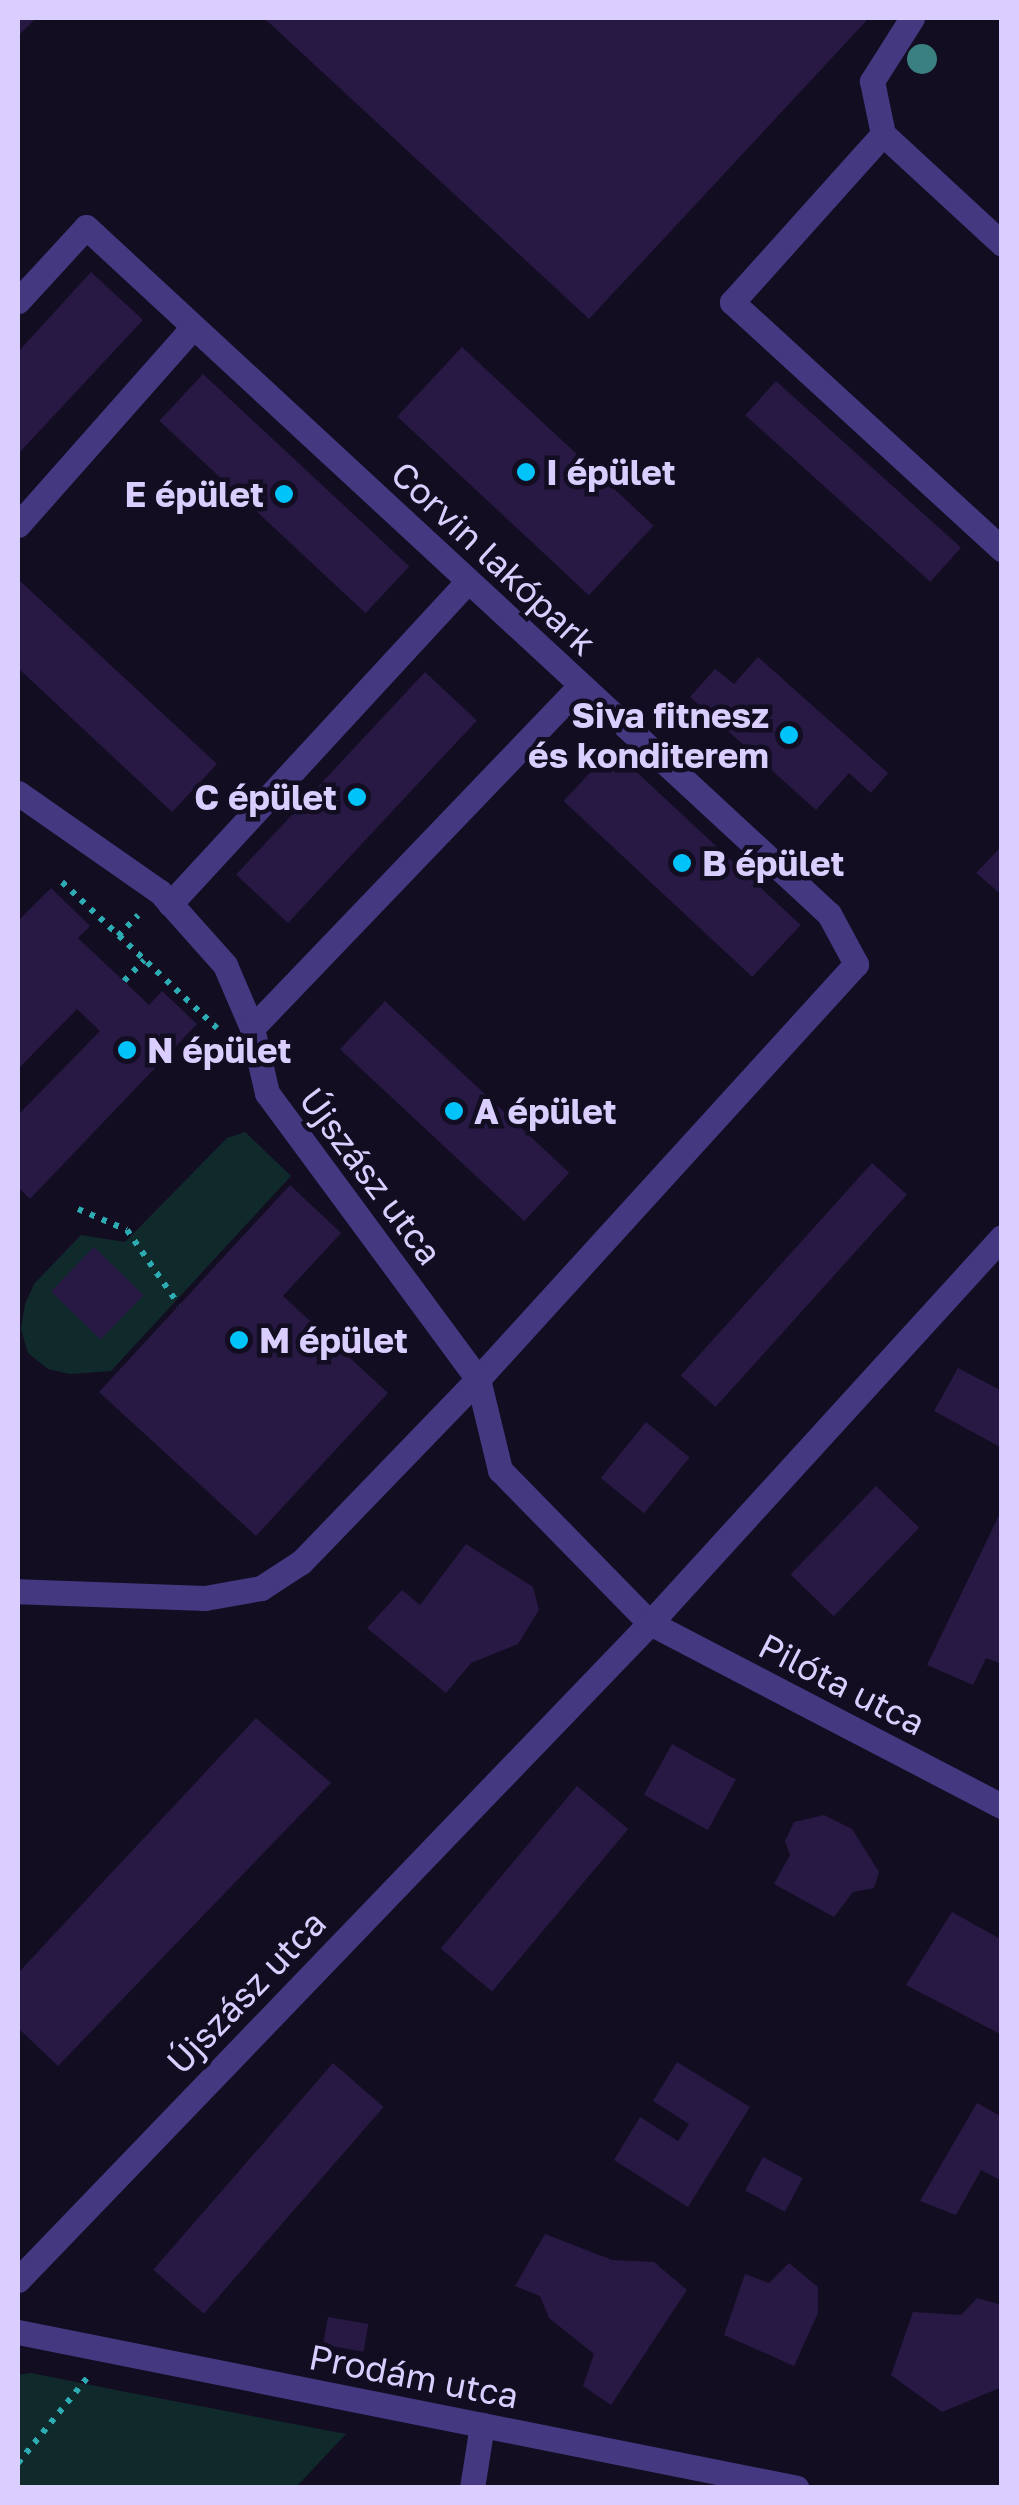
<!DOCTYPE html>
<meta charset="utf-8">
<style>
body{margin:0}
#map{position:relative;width:1019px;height:2505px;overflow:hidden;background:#130d22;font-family:"Golos Text",sans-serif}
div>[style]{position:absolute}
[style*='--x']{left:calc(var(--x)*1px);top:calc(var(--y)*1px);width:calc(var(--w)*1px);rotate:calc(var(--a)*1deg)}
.green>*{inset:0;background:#102a2c}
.building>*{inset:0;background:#271943;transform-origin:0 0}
.path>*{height:6px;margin-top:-3px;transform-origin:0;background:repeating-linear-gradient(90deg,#2eacb4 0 5px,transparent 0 13px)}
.minor>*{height:25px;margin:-12.5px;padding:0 12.5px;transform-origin:12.5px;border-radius:12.5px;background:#443881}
.trees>*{width:30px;height:30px;margin:-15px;border-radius:50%;background:#3a8081}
.dots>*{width:28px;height:28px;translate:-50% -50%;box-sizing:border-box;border:5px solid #130d22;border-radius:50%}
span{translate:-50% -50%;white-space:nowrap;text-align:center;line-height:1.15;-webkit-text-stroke:9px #130d22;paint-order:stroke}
.poi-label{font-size:35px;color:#daceff;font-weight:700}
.left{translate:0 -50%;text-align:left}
.right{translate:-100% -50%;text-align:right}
.street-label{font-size:35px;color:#daceff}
.frame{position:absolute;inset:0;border:20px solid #daceff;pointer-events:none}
</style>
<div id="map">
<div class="green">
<i style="clip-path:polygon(245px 1132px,291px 1176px,111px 1371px,70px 1374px,48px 1369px,28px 1353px,21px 1329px,25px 1304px,34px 1284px,81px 1235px,125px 1242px,227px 1138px)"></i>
<i style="clip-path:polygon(31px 2373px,121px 2391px,346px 2434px,296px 2487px,18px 2487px,18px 2375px)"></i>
</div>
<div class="building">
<i style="clip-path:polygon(18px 18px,36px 18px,18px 36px)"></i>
<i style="clip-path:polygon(264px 18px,869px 18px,589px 319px)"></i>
<i style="clip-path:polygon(91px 272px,143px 320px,18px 454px,18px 352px)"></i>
<i style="left:462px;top:347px;width:262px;height:95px;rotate:43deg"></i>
<i style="left:203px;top:374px;width:282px;height:64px;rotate:43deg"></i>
<i style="left:776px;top:381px;width:249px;height:46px;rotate:42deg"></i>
<i style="clip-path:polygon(18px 579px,217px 764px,172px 812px,18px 668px)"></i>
<i style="clip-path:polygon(758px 657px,888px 773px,871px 793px,849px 773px,816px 810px,690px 697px,715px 669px,734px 684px)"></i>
<i style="left:425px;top:672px;width:71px;height:277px;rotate:43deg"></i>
<i style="left:612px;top:749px;width:258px;height:71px;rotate:43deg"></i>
<i style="clip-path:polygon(1002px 846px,1002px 895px,976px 873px)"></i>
<i style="clip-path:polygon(51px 888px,90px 926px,78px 938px,149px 1005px,162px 991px,197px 1024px,30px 1199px,18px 1187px,18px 1115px,100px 1031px,77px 1009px,18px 1069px,18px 921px)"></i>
<i style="left:385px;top:1001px;width:252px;height:66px;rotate:43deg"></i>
<i style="left:872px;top:1163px;width:47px;height:286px;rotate:42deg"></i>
<i style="clip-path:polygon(290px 1185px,341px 1233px,283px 1296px,388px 1393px,256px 1536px,99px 1392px)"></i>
<i style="left:94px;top:1247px;width:69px;height:62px;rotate:44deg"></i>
<i style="clip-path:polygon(958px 1368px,1002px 1391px,1002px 1448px,934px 1411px)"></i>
<i style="left:646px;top:1422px;width:56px;height:72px;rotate:39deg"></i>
<i style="left:876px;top:1486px;width:60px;height:123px;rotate:44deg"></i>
<i style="clip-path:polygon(1002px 1509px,1002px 1664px,986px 1658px,973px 1685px,927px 1665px)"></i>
<i style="clip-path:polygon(466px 1544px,533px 1587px,539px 1610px,518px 1644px,471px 1663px,446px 1693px,367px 1628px,402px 1590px,420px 1605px)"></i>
<i style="clip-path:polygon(256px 1718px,331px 1783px,58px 2066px,18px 2028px,18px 1973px)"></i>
<i style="left:672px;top:1744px;width:73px;height:58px;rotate:29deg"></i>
<i style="left:577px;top:1786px;width:67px;height:212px;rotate:40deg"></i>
<i style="clip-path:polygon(824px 1815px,852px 1829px,879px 1872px,874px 1888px,853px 1892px,834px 1917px,774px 1884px,790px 1855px,785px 1841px,794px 1822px)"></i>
<i style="clip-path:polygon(952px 1912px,1002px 1940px,1002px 2035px,906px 1985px)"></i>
<i style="clip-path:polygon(677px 2062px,750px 2107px,688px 2207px,614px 2160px,640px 2117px,678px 2141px,689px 2124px,653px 2101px)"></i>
<i style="left:333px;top:2063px;width:67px;height:274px;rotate:41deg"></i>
<i style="clip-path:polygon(977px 2103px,1002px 2117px,1002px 2181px,981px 2170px,956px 2215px,920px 2201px)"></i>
<i style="left:763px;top:2157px;width:45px;height:38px;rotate:28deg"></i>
<i style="clip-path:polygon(545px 2234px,612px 2260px,654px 2262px,687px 2290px,611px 2405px,583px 2386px,594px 2354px,549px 2318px,540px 2296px,515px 2286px)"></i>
<i style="clip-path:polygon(789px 2263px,818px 2287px,818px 2313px,794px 2366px,724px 2335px,745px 2274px,769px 2283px)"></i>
<i style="clip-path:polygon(977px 2298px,1002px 2305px,1002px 2387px,942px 2412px,891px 2375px,913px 2312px,961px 2315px)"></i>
<i style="left:328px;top:2317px;width:41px;height:28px;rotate:10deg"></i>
</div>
<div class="path">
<i style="--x:62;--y:882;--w:213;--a:43.3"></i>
<i style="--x:118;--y:936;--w:29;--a:-46"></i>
<i style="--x:124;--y:981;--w:29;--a:-46"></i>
<i style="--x:78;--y:1209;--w:53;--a:23.2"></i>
<i style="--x:127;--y:1230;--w:91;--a:55.3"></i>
<i style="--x:18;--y:2463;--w:109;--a:-50.9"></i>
</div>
<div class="minor">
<i style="--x:912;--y:18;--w:75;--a:122.4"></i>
<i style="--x:872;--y:81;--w:54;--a:78.3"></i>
<i style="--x:883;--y:134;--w:162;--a:42.7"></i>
<i style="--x:883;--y:134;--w:226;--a:131.9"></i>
<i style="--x:732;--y:302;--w:366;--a:42.5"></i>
<i style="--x:18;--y:301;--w:100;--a:-47.4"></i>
<i style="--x:86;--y:227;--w:1012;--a:42.76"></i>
<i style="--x:829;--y:914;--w:57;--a:61.6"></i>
<i style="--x:856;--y:964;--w:561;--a:132.33"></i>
<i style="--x:478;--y:1379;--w:255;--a:134"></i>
<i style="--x:301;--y:1562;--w:48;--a:147"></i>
<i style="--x:261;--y:1588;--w:57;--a:169.9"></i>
<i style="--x:205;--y:1598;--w:187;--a:-177.9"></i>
<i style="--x:18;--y:525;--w:264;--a:-48.5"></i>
<i style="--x:18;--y:793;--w:173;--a:34.9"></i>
<i style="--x:160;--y:892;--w:98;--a:48.3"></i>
<i style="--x:225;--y:965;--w:69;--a:66.8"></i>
<i style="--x:252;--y:1028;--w:67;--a:77"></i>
<i style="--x:267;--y:1093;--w:355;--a:53.6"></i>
<i style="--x:478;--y:1379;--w:94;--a:76.4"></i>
<i style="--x:500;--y:1470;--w:214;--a:45.6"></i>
<i style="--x:650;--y:1623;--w:397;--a:27.5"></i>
<i style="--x:170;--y:904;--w:438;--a:-47.3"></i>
<i style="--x:252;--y:1028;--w:474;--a:-46.2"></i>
<i style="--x:18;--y:2280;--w:912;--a:-46.11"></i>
<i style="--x:650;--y:1623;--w:522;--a:-47.64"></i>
<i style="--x:18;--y:2332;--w:794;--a:11.32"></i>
<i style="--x:472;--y:2488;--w:64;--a:-81"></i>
</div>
<div class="trees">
<i style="left:922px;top:59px"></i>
</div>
<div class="dots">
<i style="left:526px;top:472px;background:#00c3f9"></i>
<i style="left:284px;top:494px;background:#00c3f9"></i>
<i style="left:789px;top:735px;background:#00c3f9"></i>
<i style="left:357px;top:797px;background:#00c3f9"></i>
<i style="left:682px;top:863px;background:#00c3f9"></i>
<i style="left:127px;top:1050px;background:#00c3f9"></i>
<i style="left:454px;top:1111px;background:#00c3f9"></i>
<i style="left:239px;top:1340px;background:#00c3f9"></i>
</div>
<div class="poi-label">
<span class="left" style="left:546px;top:472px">I épület</span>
<span class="right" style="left:264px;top:494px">E épület</span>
<span class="right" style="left:769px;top:735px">Siva fitnesz<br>és konditerem</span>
<span class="right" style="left:337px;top:797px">C épület</span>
<span class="left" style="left:702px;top:863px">B épület</span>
<span class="left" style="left:147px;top:1050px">N épület</span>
<span class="left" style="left:474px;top:1111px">A épület</span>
<span class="left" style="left:259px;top:1340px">M épület</span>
</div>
<div class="street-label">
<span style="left:494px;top:558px;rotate:43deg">Corvin lakópark</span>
<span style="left:371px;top:1176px;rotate:53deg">Újszász utca</span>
<span style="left:842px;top:1684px;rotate:27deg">Pilóta utca</span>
<span style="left:246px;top:1992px;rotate:-46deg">Újszász utca</span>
<span style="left:414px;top:2376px;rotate:11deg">Prodám utca</span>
</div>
<div class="frame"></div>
</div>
